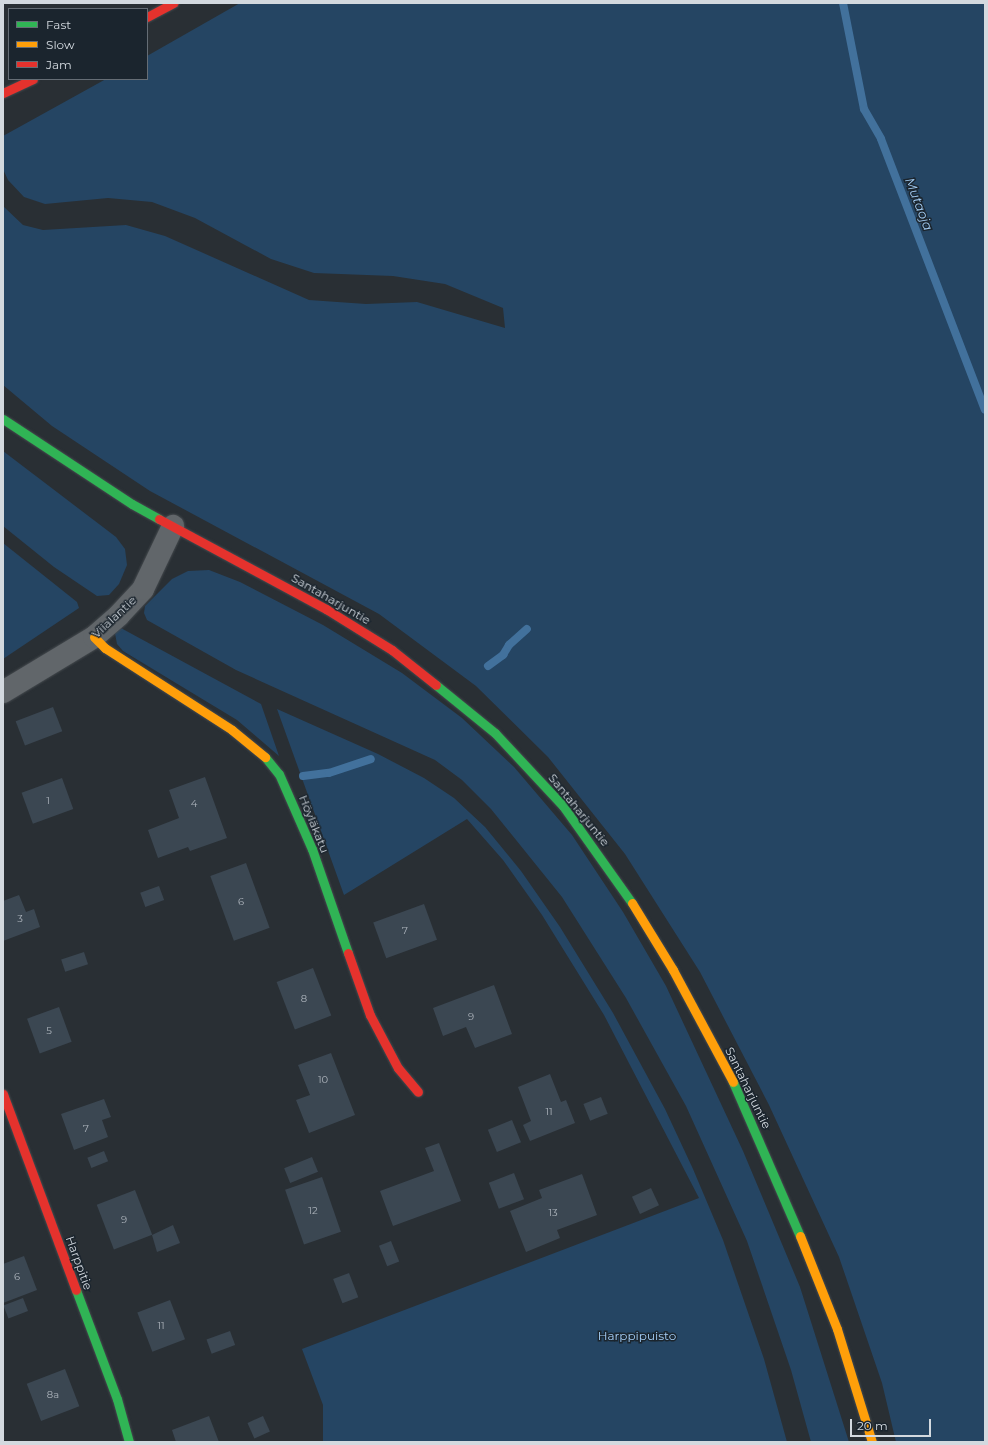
<!DOCTYPE html>
<meta charset="utf-8">
<style>
body{margin:0}
#map{position:relative;width:988px;height:1445px;overflow:hidden;background:#292f34;font-family:Montserrat,sans-serif}
div>[style]{position:absolute}
[style*='--x']{left:calc(var(--x)*1px);top:calc(var(--y)*1px);width:calc(var(--w)*1px);rotate:calc(var(--a)*1deg)}
.green>*{inset:0;background:#254563}
.stream>*{height:8px;margin:-4px;padding:0 4px;transform-origin:4px;border-radius:4px;background:#42719c}
.building>*{inset:0;background:#3b4752;transform-origin:0 0}
.roads{filter:drop-shadow(0 0 1px #454a4e) drop-shadow(0 0 1px #454a4e)}
.street>*{height:22px;margin:-11px;padding:0 11px;transform-origin:11px;border-radius:11px;background:#61666a}
.fast>*{height:9px;margin:-4.5px;padding:0 4.5px;transform-origin:4.5px;border-radius:4.5px;background:#30b455}
.slow>*{height:9px;margin:-4.5px;padding:0 4.5px;transform-origin:4.5px;border-radius:4.5px;background:#ff9f0a}
.jam>*{height:9px;margin:-4.5px;padding:0 4.5px;transform-origin:4.5px;border-radius:4.5px;background:#e5322d}
span{translate:-50% -50%;white-space:nowrap;text-align:center;line-height:1.15;-webkit-text-stroke:3px #1b252e;paint-order:stroke}
.number-label{font-size:10px;color:#adb4bc}
.number-label span{-webkit-text-stroke-width:0}
.street-label{font-size:12px;color:#d3d9df}
.park-label{font-size:12px;color:#a5cff8}
.water-label{font-size:13px;color:#a5cff7;font-style:italic}
.frame{position:absolute;inset:0;border:4px solid #d3d9df;pointer-events:none}
.legend{position:absolute;left:8px;top:8px;width:140px;height:72px;box-sizing:border-box;background:#1b252e;border:1px solid #656d75;margin:0;padding:5px 7px;list-style:none;font-size:12px;color:#d3d9df}
.legend li{display:flex;align-items:center;gap:8px;height:20px}
.legend b{width:20px;border:1px solid #656d75}
.scale{position:absolute;left:850px;top:1419px;width:81px;height:18px;box-sizing:border-box;border:2px solid #d3d9df;border-top:0;padding-left:5px;font-size:12px;line-height:14px;white-space:nowrap;color:#d3d9df;-webkit-text-stroke:3px #1b252e;paint-order:stroke}
</style>
<div id="map">
<div class="green">
<i style="clip-path:polygon(240px 3px,985px 3px,985px 1442px,896px 1442px,882px 1383px,839px 1257px,769px 1105px,700px 972px,625px 854px,548px 757px,476px 686px,379px 614px,150px 491px,52px 426px,3px 385px,3px 206px,23px 225px,43px 230px,126px 225px,165px 236px,309px 300px,366px 304px,417px 302px,505px 328px,503px 308px,445px 284px,393px 276px,314px 273px,271px 259px,195px 218px,152px 202px,108px 198px,45px 204px,24px 197px,8px 180px,3px 169px,3px 136px,106px 79px,147px 79px,147px 56px)"></i>
<i style="clip-path:polygon(3px 451px,116px 537px,125px 549px,127px 565px,119px 584px,109px 595px,97px 596px,54px 567px,3px 526px)"></i>
<i style="clip-path:polygon(3px 543px,77px 602px,79px 608px,3px 659px)"></i>
<i style="clip-path:polygon(209px 570px,240px 582px,323px 625px,402px 673px,462px 718px,514px 767px,572px 835px,623px 912px,666px 986px,743px 1151px,800px 1287px,849px 1442px,811px 1442px,791px 1370px,747px 1241px,686px 1106px,626px 998px,562px 897px,491px 809px,462px 780px,435px 760px,236px 670px,147px 620px,144px 613px,145px 606px,172px 579px,188px 571px)"></i>
<i style="clip-path:polygon(119px 627px,261px 704px,279px 756px,237px 720px,123px 651px,117px 644px,114px 628px)"></i>
<i style="clip-path:polygon(277px 709px,378px 754px,424px 778px,454px 798px,485px 827px,521px 871px,560px 927px,613px 1013px,665px 1109px,693px 1169px,723px 1240px,764px 1359px,787px 1442px,323px 1442px,323px 1405px,302px 1349px,699px 1198px,604px 1015px,542px 915px,503px 860px,467px 819px,344px 895px)"></i>
</div>
<div class="stream">
<i style="--x:843;--y:3;--w:108;--a:78.8"></i>
<i style="--x:864;--y:109;--w:34;--a:60"></i>
<i style="--x:881;--y:139;--w:290;--a:69"></i>
<i style="--x:488;--y:666;--w:19;--a:-36"></i>
<i style="--x:503;--y:655;--w:12;--a:-59"></i>
<i style="--x:509;--y:645;--w:24;--a:-42"></i>
<i style="--x:303;--y:776;--w:26;--a:-7"></i>
<i style="--x:329;--y:773;--w:44;--a:-18.4"></i>
</div>
<div class="building">
<i style="left:53px;top:707px;width:26px;height:40px;rotate:69deg"></i>
<i style="clip-path:polygon(205px 777px,227px 838px,190px 851px,188px 847px,158px 858px,148px 830px,179px 818px,169px 790px)"></i>
<i style="left:62px;top:778px;width:33px;height:43px;rotate:70deg"></i>
<i style="left:246px;top:863px;width:69px;height:38px;rotate:70deg"></i>
<i style="left:159px;top:886px;width:15px;height:20px;rotate:70deg"></i>
<i style="clip-path:polygon(19px 895px,26px 912px,34px 909px,40px 927px,3px 941px,3px 901px)"></i>
<i style="left:424px;top:904px;width:38px;height:54px;rotate:70deg"></i>
<i style="left:84px;top:952px;width:13px;height:24px;rotate:72deg"></i>
<i style="left:313px;top:968px;width:51px;height:39px;rotate:69deg"></i>
<i style="clip-path:polygon(494px 985px,512px 1034px,475px 1048px,466px 1027px,443px 1036px,433px 1008px)"></i>
<i style="left:59px;top:1007px;width:37px;height:34px;rotate:70deg"></i>
<i style="clip-path:polygon(331px 1053px,355px 1115px,309px 1133px,296px 1100px,310px 1095px,298px 1065px)"></i>
<i style="clip-path:polygon(550px 1074px,561px 1102px,566px 1100px,575px 1123px,530px 1141px,523px 1125px,531px 1121px,518px 1087px)"></i>
<i style="left:601px;top:1097px;width:18px;height:19px;rotate:68deg"></i>
<i style="clip-path:polygon(104px 1099px,111px 1117px,102px 1120px,108px 1137px,74px 1150px,61px 1114px)"></i>
<i style="left:512px;top:1120px;width:24px;height:26px;rotate:68deg"></i>
<i style="clip-path:polygon(439px 1143px,461px 1201px,393px 1226px,380px 1191px,434px 1171px,425px 1148px)"></i>
<i style="left:104px;top:1151px;width:11px;height:18px;rotate:68deg"></i>
<i style="left:312px;top:1157px;width:16px;height:30px;rotate:68deg"></i>
<i style="left:514px;top:1173px;width:28px;height:27px;rotate:69deg"></i>
<i style="clip-path:polygon(582px 1174px,597px 1215px,557px 1230px,560px 1238px,526px 1252px,510px 1211px,542px 1198px,539px 1190px)"></i>
<i style="left:322px;top:1177px;width:58px;height:39px;rotate:71deg"></i>
<i style="left:651px;top:1188px;width:19px;height:21px;rotate:65deg"></i>
<i style="left:135px;top:1190px;width:48px;height:41px;rotate:69deg"></i>
<i style="clip-path:polygon(173px 1225px,180px 1243px,157px 1252px,152px 1235px)"></i>
<i style="left:391px;top:1241px;width:22px;height:13px;rotate:68deg"></i>
<i style="clip-path:polygon(24px 1256px,37px 1290px,3px 1303px,3px 1264px)"></i>
<i style="left:349px;top:1273px;width:26px;height:17px;rotate:69deg"></i>
<i style="left:23px;top:1298px;width:14px;height:21px;rotate:69deg"></i>
<i style="left:170px;top:1300px;width:42px;height:35px;rotate:69deg"></i>
<i style="left:230px;top:1331px;width:15px;height:25px;rotate:70deg"></i>
<i style="left:65px;top:1369px;width:40px;height:41px;rotate:69deg"></i>
<i style="clip-path:polygon(209px 1416px,219px 1442px,176px 1442px,172px 1430px)"></i>
<i style="left:263px;top:1416px;width:17px;height:17px;rotate:66deg"></i>
</div>
<div class="roads">
<div class="street">
<i style="--x:3;--y:692;--w:106;--a:-31.1"></i>
<i style="--x:94;--y:637;--w:33;--a:-41"></i>
<i style="--x:119;--y:615;--w:35;--a:-47"></i>
<i style="--x:143;--y:589;--w:70;--a:-64.5"></i>
</div>
<div class="fast">
<i style="--x:3;--y:419;--w:154;--a:33.4"></i>
<i style="--x:132;--y:504;--w:31;--a:29"></i>
<i style="--x:436;--y:685;--w:76;--a:39.1"></i>
<i style="--x:495;--y:733;--w:100;--a:47"></i>
<i style="--x:563;--y:806;--w:119;--a:54.6"></i>
<i style="--x:265;--y:757;--w:22;--a:51"></i>
<i style="--x:279;--y:774;--w:82;--a:66.3"></i>
<i style="--x:312;--y:849;--w:110;--a:70.9"></i>
<i style="--x:733;--y:1082;--w:168;--a:66.5"></i>
<i style="--x:76;--y:1290;--w:116;--a:69.4"></i>
<i style="--x:117;--y:1399;--w:45;--a:74.4"></i>
</div>
<div class="slow">
<i style="--x:94;--y:637;--w:16;--a:45"></i>
<i style="--x:105;--y:648;--w:151;--a:32.8"></i>
<i style="--x:232;--y:730;--w:43;--a:39.3"></i>
<i style="--x:632;--y:903;--w:79;--a:58.5"></i>
<i style="--x:673;--y:970;--w:127;--a:61.8"></i>
<i style="--x:800;--y:1236;--w:100;--a:68.3"></i>
<i style="--x:837;--y:1329;--w:118;--a:72.8"></i>
</div>
<div class="jam">
<i style="--x:147;--y:17;--w:30;--a:-28"></i>
<i style="--x:3;--y:93;--w:33;--a:-25"></i>
<i style="--x:159;--y:519;--w:190;--a:28.3"></i>
<i style="--x:326;--y:609;--w:78;--a:31.8"></i>
<i style="--x:392;--y:650;--w:56;--a:38.5"></i>
<i style="--x:348;--y:953;--w:66;--a:70.5"></i>
<i style="--x:370;--y:1015;--w:60;--a:62.2"></i>
<i style="--x:398;--y:1068;--w:31;--a:50"></i>
<i style="--x:3;--y:1094;--w:209;--a:69.6"></i>
</div>
</div>
<div class="number-label">
<span style="left:48px;top:801px">1</span>
<span style="left:194px;top:804px">4</span>
<span style="left:241px;top:902px">6</span>
<span style="left:20px;top:919px">3</span>
<span style="left:405px;top:931px">7</span>
<span style="left:304px;top:999px">8</span>
<span style="left:471px;top:1017px">9</span>
<span style="left:49px;top:1031px">5</span>
<span style="left:323px;top:1080px">10</span>
<span style="left:549px;top:1112px">11</span>
<span style="left:86px;top:1129px">7</span>
<span style="left:313px;top:1211px">12</span>
<span style="left:553px;top:1213px">13</span>
<span style="left:124px;top:1220px">9</span>
<span style="left:17px;top:1277px">6</span>
<span style="left:161px;top:1326px">11</span>
<span style="left:53px;top:1395px">8a</span>
</div>
<div class="street-label">
<span style="left:331px;top:599px;rotate:30deg">Santaharjuntie</span>
<span style="left:114px;top:617px;rotate:-43deg">Viialantie</span>
<span style="left:579px;top:810px;rotate:51deg">Santaharjuntie</span>
<span style="left:314px;top:824px;rotate:68deg">Höyläkatu</span>
<span style="left:748px;top:1088px;rotate:64deg">Santaharjuntie</span>
<span style="left:79px;top:1263px;rotate:70deg">Harppitie</span>
</div>
<div class="park-label">
<span style="left:637px;top:1336px">Harppipuisto</span>
</div>
<div class="water-label">
<span style="left:919px;top:204px;rotate:69deg">Mutaoja</span>
</div>
<div class="frame"></div>
<ul class="legend">
<li><b style="height:5px;background:#30b455"></b>Fast</li>
<li><b style="height:5px;background:#ff9f0a"></b>Slow</li>
<li><b style="height:5px;background:#e5322d"></b>Jam</li>
</ul>
<div class="scale">20 m</div>
</div>
